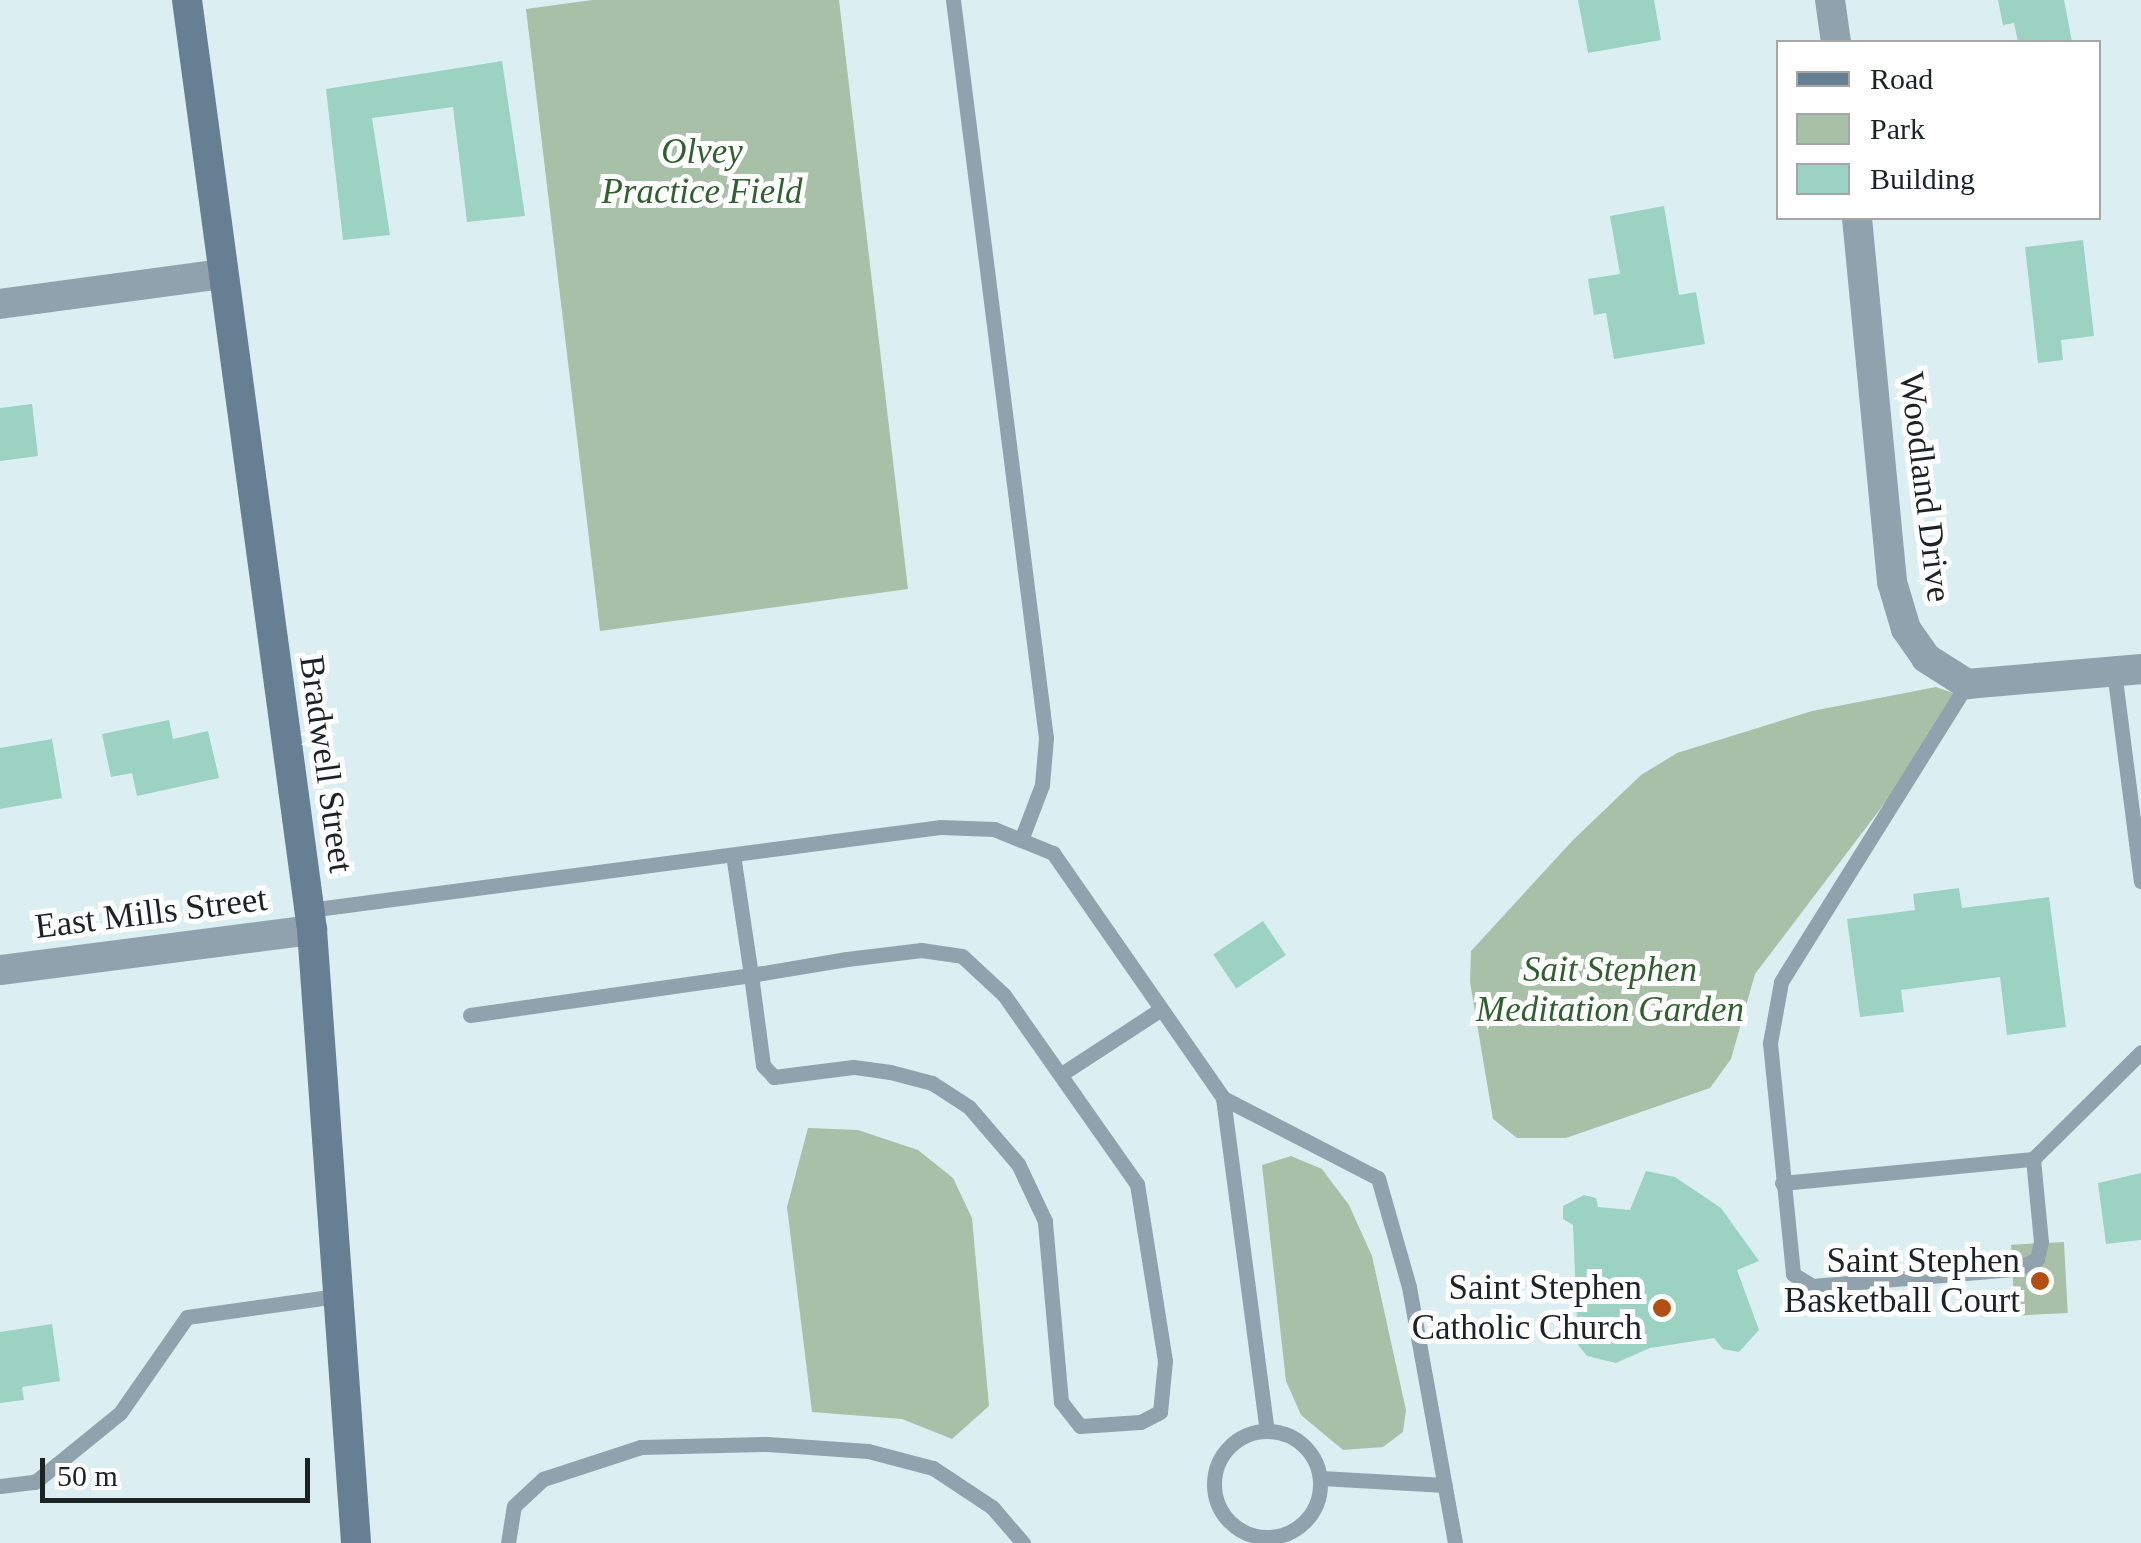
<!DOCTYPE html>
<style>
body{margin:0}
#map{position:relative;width:2141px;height:1543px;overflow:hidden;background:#dbeff2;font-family:Georgia,serif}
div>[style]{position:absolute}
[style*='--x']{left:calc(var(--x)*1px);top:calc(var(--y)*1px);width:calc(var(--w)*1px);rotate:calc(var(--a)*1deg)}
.green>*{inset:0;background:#a9c0a8;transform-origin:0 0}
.building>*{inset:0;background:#9bd2c2;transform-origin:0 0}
.lane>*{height:15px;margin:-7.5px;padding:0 7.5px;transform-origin:7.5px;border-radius:7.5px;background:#91a2af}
.lane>.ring{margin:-7.5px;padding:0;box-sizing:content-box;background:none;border:15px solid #91a2af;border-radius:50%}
.street>*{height:30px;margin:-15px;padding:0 15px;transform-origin:15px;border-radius:15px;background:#91a2af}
.secondary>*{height:30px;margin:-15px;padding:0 15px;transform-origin:15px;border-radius:15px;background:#667f92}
.dots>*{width:28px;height:28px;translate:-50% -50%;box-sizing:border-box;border:5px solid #fff;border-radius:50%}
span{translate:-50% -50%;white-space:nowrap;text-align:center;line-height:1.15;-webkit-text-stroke:10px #fff;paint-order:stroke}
.park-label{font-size:35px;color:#316030;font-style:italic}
.street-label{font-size:35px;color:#1c2324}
.poi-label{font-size:35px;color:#1c2324}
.right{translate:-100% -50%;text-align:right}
.legend{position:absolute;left:1776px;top:40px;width:325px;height:180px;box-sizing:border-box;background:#fff;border:2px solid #a4a7a7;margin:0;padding:12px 18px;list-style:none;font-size:30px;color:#1c2324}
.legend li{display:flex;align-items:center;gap:20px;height:50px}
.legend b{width:50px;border:2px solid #a4a7a7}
.scale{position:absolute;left:40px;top:1458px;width:270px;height:45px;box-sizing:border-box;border:5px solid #1c2324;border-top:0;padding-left:12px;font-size:30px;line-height:35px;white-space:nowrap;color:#1c2324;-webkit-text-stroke:8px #fff;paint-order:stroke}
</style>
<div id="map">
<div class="green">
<i style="clip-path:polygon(592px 0,839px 0,908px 589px,600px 631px,526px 9px)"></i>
<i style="clip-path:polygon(1936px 687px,1953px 693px,1956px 709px,1755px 974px,1731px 1059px,1710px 1088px,1566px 1138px,1517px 1138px,1493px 1119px,1470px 982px,1471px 951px,1573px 840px,1641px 775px,1677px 753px,1812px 711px)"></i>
<i style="clip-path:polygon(808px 1128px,858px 1130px,918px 1150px,953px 1178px,972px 1218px,989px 1406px,952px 1439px,902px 1419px,812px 1412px,787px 1207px)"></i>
<i style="clip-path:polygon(1291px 1156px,1322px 1169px,1349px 1205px,1372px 1256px,1406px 1410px,1403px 1432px,1383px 1447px,1343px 1450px,1301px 1415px,1286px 1381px,1262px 1165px)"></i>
<i style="left:2064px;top:1242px;width:71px;height:53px;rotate:87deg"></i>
</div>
<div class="building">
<i style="clip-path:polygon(1578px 0,1654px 0,1661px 40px,1588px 53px)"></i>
<i style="clip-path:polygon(1998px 0,2064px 0,2072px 42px,2018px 42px,2014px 23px,2003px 25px)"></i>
<i style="clip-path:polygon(502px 61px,525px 216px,467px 222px,453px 107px,372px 118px,390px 235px,343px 240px,326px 89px)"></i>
<i style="clip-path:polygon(1664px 206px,1679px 295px,1696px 292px,1705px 344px,1614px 359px,1606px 313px,1594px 315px,1588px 279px,1620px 274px,1610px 216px)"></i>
<i style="clip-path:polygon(2083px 240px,2094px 336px,2061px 340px,2063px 360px,2038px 363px,2025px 247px)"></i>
<i style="clip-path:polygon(32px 404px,38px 456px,0 461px,0 408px)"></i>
<i style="clip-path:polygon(169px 720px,173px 739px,208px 731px,219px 778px,137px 796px,132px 773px,111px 777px,102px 734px)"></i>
<i style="clip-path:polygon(52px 739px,62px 798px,0 809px,0 748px)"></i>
<i style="clip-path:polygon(1959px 888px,1962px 908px,2049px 897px,2066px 1027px,2007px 1035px,2000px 977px,1901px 990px,1904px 1012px,1860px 1017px,1847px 919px,1915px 910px,1913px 894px)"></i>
<i style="left:1263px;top:921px;width:41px;height:60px;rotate:56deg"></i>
<i style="clip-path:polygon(1646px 1171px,1675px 1177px,1721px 1208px,1759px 1261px,1737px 1270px,1759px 1330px,1739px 1352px,1723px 1349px,1714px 1338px,1650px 1348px,1616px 1363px,1587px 1356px,1578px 1345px,1573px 1225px,1563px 1219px,1563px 1206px,1584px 1195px,1596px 1198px,1598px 1207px,1630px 1210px)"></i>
<i style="clip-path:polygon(2141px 1173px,2141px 1240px,2106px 1244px,2098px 1183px)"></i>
<i style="clip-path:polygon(52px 1324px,60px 1381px,22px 1387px,24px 1400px,0 1403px,0 1332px)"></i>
</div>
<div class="lane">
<i style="--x:953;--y:0;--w:744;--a:82.82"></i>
<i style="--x:1046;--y:738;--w:47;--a:94.9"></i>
<i style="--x:1042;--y:785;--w:59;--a:110.9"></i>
<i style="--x:2114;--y:671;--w:212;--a:82.7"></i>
<i style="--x:1967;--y:684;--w:351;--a:122"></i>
<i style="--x:1781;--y:982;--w:62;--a:100.2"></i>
<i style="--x:1770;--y:1043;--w:232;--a:84.3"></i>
<i style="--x:1793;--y:1274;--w:22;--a:32"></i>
<i style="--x:1812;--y:1286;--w:205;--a:-4.8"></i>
<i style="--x:2016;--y:1269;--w:23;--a:-25"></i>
<i style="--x:2037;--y:1259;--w:17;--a:-77"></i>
<i style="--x:2041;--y:1242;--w:83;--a:-95.5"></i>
<i style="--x:309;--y:910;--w:636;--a:-7.49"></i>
<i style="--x:940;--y:827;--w:54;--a:2.1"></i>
<i style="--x:994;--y:829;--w:64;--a:22.1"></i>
<i style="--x:1053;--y:853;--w:298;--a:55.2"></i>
<i style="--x:1223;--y:1098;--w:335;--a:82.5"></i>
<i style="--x:470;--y:1015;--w:284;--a:-8.1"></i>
<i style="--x:751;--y:975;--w:97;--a:-9.5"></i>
<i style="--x:847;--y:959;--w:75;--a:-6.9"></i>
<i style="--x:921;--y:950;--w:41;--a:8.3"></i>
<i style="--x:962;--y:956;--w:57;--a:42.9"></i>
<i style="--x:1004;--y:995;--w:231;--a:54.9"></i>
<i style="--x:1137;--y:1184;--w:179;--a:81"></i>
<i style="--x:1165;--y:1361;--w:51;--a:95.6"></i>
<i style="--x:1160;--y:1412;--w:22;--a:153"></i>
<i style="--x:1140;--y:1422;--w:60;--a:176.2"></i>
<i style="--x:1080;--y:1426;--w:31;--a:-128"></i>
<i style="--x:1061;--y:1402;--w:182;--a:-95.1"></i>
<i style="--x:1045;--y:1221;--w:63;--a:-115.3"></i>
<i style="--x:1018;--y:1164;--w:75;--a:-130.7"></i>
<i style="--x:969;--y:1107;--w:44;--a:-147"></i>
<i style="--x:932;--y:1083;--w:43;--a:-165.3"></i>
<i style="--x:890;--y:1072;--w:37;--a:-172"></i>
<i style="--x:853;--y:1067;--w:80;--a:172.8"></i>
<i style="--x:774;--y:1077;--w:16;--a:-133"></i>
<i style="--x:763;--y:1065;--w:91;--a:-97.6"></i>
<i style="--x:751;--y:975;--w:121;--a:-98.5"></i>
<i style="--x:1063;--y:1073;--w:117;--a:-33.1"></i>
<i style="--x:1223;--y:1098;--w:174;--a:27.3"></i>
<i style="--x:1378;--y:1178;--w:113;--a:74.1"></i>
<i style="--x:1409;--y:1287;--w:260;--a:79.8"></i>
<i style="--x:1782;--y:1183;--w:252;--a:-5.5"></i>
<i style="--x:2033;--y:1159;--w:152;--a:-44.7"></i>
<i class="ring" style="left:1214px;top:1431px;width:91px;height:91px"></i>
<i style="--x:1321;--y:1478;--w:124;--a:3.2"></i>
<i style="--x:0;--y:1486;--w:35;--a:-7"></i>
<i style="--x:35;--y:1482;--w:109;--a:-39.1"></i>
<i style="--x:120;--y:1413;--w:117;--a:-55.1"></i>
<i style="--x:187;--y:1317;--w:151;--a:-8"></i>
<i style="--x:508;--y:1543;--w:37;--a:-81"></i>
<i style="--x:514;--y:1506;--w:40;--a:-43"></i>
<i style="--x:543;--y:1479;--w:103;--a:-18.1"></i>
<i style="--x:641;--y:1447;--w:126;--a:-1.4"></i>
<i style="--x:767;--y:1444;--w:101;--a:4"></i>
<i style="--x:868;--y:1451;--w:67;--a:14.7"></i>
<i style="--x:933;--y:1468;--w:71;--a:33.5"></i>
<i style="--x:992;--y:1507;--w:48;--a:49.3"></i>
</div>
<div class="street">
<i style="--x:1830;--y:0;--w:42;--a:81.9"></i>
<i style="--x:1857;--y:218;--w:366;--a:84.5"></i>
<i style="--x:1892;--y:582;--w:49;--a:73.4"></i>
<i style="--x:1906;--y:629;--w:35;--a:55"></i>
<i style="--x:1926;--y:658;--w:49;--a:32.4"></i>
<i style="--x:1967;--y:684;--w:175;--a:-4.9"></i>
<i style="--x:0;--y:304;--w:225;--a:-7.7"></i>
<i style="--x:0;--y:970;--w:315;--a:-7.3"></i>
</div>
<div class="secondary">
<i style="--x:187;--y:0;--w:938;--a:82.34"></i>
<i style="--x:312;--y:930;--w:615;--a:85.89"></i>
</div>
<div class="dots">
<i style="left:2040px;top:1281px;background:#b25013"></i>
<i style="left:1662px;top:1308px;background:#b25013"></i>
</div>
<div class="park-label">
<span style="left:702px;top:172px">Olvey<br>Practice Field</span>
<span style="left:1610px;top:990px">Sait Stephen<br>Meditation Garden</span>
</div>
<div class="street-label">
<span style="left:1925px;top:487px;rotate:83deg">Woodland Drive</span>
<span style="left:326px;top:764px;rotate:82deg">Bradwell Street</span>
<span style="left:151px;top:913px;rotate:-7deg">East Mills Street</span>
</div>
<div class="poi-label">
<span class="right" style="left:2020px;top:1281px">Saint Stephen<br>Basketball Court</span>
<span class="right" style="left:1642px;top:1308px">Saint Stephen<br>Catholic Church</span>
</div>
<ul class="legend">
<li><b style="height:12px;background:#667f92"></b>Road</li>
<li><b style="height:28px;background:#a9c0a8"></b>Park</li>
<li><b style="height:28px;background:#9bd2c2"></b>Building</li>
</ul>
<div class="scale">50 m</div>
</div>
